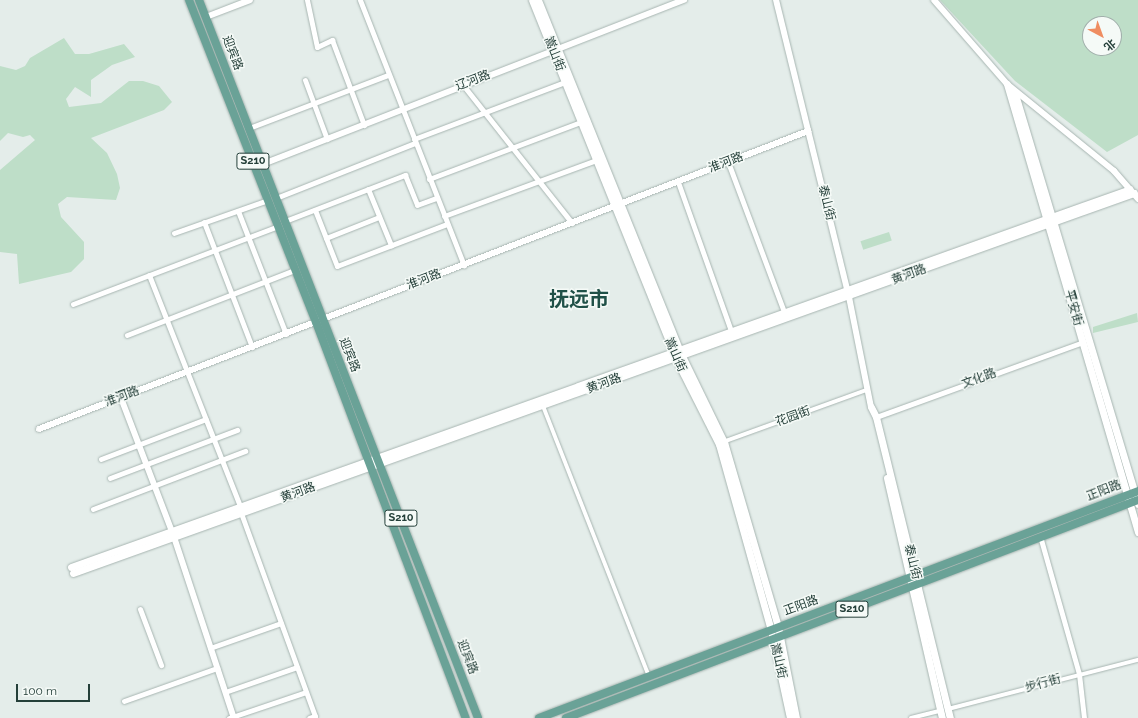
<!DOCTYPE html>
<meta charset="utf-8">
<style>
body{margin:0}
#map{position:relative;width:1138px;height:718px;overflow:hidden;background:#e4edea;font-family:Raleway,"Noto Sans SC",sans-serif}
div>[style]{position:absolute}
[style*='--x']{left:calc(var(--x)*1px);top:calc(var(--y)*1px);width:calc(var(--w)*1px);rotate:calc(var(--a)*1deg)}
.green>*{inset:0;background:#bedec8;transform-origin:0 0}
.roads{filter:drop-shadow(0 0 1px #a7b5b1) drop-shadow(0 0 1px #a7b5b1)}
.pedestrian>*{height:4px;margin:-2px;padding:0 2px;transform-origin:2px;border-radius:2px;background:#fff}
.minor>*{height:5px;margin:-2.5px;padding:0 2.5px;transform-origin:2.5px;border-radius:2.5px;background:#fff}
.tertiary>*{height:6px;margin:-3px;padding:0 3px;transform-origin:3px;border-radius:3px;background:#fff}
.secondary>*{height:7px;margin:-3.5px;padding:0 3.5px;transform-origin:3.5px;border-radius:3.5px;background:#fff}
.primary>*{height:8px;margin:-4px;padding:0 4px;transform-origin:4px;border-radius:4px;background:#6aa297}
span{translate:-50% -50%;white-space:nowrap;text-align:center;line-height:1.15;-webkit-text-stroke:3px #f5faf7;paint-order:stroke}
.shield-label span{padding:1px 3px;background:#f5faf7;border:1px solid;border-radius:3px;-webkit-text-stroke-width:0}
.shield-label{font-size:11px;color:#243f39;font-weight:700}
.street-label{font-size:12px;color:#243f39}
.town-label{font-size:20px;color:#205148;font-weight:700}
.north{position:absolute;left:1082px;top:16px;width:40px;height:40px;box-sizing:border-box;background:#f5faf7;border:1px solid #a1afab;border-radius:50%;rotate:139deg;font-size:11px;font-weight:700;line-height:16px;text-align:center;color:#243f39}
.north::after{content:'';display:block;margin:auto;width:14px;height:18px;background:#ef8d61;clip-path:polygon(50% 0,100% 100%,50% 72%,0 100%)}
.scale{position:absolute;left:16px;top:684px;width:74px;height:18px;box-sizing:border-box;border:2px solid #243f39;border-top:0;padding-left:5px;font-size:12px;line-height:14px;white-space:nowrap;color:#243f39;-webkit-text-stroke:3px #f5faf7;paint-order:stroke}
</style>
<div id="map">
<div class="green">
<i style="clip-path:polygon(evenodd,940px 0,1138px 0,1138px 135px,1107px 152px,1015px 81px,940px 0,1090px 24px,1114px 24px,1114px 48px,1090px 48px,1090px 24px)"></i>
<i style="clip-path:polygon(64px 38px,75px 54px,89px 54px,124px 44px,135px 57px,112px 65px,91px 80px,91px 97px,75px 87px,66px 99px,69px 107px,101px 103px,129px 81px,143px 81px,159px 86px,172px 102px,164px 110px,91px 138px,107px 153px,117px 174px,120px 188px,116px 200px,67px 197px,58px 204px,61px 217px,84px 242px,84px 259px,71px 272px,19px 284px,17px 254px,0 252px,0 170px,35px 140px,30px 135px,23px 137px,8px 133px,0 141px,0 150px,0 66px,16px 70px,25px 66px,30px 58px)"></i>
<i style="left:889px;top:232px;width:9px;height:30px;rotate:72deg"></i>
<i style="clip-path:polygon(1137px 313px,1138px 322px,1093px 333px,1093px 327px)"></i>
</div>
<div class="roads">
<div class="pedestrian">
<i style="--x:543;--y:406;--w:290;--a:68.6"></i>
<i style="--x:723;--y:442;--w:153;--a:-19.9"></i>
<i style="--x:948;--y:709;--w:196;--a:-14.5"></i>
<i style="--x:911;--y:718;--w:30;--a:-14"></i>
</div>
<div class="minor">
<i style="--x:307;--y:0;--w:48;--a:78"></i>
<i style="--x:317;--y:47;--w:17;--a:-25"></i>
<i style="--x:332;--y:40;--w:91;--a:69.4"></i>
<i style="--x:360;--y:0;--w:285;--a:68.6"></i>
<i style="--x:305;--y:80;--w:63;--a:69.6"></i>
<i style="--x:463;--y:85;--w:176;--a:51.7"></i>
<i style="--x:249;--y:128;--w:149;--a:-20.9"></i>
<i style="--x:414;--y:139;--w:161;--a:-20.7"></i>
<i style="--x:728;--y:162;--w:160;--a:69.5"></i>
<i style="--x:429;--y:179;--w:162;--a:-20.6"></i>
<i style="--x:678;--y:182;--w:158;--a:70.4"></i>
<i style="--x:368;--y:189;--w:61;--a:67.7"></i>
<i style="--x:276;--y:198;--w:149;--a:-21.6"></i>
<i style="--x:315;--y:210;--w:60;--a:68.6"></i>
<i style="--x:337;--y:266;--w:118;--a:-20.9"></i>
<i style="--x:238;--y:211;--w:132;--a:68.7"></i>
<i style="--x:444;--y:216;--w:162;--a:-20.2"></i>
<i style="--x:285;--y:221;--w:129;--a:-21"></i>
<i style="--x:405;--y:175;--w:32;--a:68"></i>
<i style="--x:417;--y:205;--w:20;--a:-20"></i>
<i style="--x:204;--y:222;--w:134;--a:69"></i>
<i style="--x:174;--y:233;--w:100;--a:-19.3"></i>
<i style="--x:326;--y:238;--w:57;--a:-21.6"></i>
<i style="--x:149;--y:275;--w:248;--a:68.5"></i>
<i style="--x:73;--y:304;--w:219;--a:-20.8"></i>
<i style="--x:127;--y:335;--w:180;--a:-21.2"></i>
<i style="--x:876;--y:417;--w:220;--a:-19.9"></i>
<i style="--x:101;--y:459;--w:112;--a:-20.9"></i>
<i style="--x:110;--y:478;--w:136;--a:-20.7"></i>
<i style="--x:93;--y:509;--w:163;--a:-20.9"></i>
<i style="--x:241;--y:513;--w:216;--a:70"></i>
<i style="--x:315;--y:716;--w:6;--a:162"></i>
<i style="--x:1040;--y:536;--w:143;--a:74.2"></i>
<i style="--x:1079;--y:674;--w:44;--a:83.5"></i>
<i style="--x:140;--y:609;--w:60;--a:69.4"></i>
<i style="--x:210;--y:648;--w:75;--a:-19.4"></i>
<i style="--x:225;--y:692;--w:76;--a:-19.1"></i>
<i style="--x:124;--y:701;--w:99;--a:-19.5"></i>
<i style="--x:229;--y:718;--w:81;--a:-18.7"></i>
</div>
<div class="tertiary">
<i style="--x:776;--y:0;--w:306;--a:76.2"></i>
<i style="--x:849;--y:297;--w:112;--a:78.7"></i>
<i style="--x:934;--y:0;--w:111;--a:49"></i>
<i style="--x:1007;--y:84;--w:138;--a:39.1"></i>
<i style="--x:1114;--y:171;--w:37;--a:49"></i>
<i style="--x:206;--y:17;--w:47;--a:-21.1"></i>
<i style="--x:263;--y:164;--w:452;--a:-21.3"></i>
<i style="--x:121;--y:398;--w:149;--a:69.1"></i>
<i style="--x:174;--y:537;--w:191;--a:71.7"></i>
<i style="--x:39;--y:429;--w:825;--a:-21.18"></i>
</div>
<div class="secondary">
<i style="--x:532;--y:0;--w:387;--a:68.1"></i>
<i style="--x:676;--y:359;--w:95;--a:63.2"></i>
<i style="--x:719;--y:444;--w:193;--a:74.4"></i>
<i style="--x:771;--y:630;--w:90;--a:77.8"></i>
<i style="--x:538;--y:0;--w:384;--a:68"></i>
<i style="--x:682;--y:356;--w:96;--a:64"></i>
<i style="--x:724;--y:442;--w:193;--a:73.7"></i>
<i style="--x:778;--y:627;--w:93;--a:78.8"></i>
<i style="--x:1007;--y:84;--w:467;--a:73.7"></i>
<i style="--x:1015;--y:94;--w:428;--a:73.3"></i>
<i style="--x:871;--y:407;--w:11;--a:63"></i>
<i style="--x:876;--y:417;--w:310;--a:76.2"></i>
<i style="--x:887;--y:478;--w:246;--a:77.1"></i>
<i style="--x:71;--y:567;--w:1124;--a:-19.64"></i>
<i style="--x:73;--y:573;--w:1127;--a:-19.71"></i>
</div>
<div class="primary">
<i style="--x:189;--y:0;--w:346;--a:68.5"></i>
<i style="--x:316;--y:322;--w:423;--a:69.3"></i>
<i style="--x:199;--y:0;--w:770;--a:68.76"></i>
<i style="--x:539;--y:718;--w:641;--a:-20.75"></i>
<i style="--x:566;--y:718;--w:612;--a:-20.86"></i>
</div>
</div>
<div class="shield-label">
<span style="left:253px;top:161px">S210</span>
<span style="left:401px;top:518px">S210</span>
<span style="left:852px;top:609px">S210</span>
</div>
<div class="street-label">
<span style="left:232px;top:53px;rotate:69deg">迎宾路</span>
<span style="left:554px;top:54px;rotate:68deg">嵩山街</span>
<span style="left:473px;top:81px;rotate:-21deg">辽河路</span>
<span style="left:726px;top:163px;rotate:-21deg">淮河路</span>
<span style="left:826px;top:203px;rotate:76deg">泰山街</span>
<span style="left:909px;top:275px;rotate:-20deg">黄河路</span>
<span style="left:424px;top:280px;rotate:-21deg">淮河路</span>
<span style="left:1073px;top:308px;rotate:74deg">平安街</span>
<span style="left:349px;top:355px;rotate:68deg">迎宾路</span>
<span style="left:675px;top:355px;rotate:66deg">嵩山街</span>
<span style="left:979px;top:379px;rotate:-20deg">文化路</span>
<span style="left:604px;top:384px;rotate:-20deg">黄河路</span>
<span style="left:122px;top:397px;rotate:-21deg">淮河路</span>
<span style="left:793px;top:417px;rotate:-20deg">花园街</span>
<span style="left:1104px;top:491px;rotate:-21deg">正阳路</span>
<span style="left:298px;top:493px;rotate:-20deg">黄河路</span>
<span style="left:912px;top:562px;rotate:76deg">泰山街</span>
<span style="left:801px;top:606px;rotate:-20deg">正阳路</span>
<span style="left:467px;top:657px;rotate:69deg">迎宾路</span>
<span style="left:778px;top:661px;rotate:77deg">嵩山街</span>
<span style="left:1043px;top:684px;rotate:-15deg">步行街</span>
</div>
<div class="town-label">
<span style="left:579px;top:299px">抚远市</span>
</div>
<div class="north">北</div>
<div class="scale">100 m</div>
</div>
